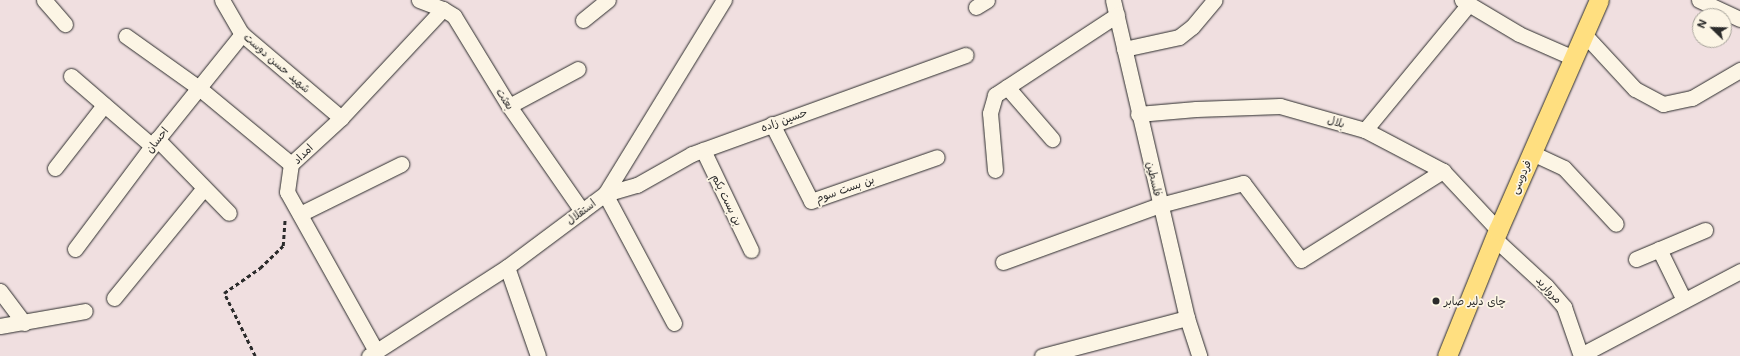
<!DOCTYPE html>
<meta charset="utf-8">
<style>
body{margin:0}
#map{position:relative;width:1740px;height:356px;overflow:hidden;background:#f0dfe0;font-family:Mali,"Playpen Sans Arabic",sans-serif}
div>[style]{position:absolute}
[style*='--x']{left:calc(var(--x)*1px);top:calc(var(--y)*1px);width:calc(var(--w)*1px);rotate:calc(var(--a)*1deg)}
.path>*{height:2.5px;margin-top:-1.25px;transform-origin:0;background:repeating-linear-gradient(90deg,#2b2b2b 0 4px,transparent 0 7px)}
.roads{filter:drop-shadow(0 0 1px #2b2b2b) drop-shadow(0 0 1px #2b2b2b)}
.minor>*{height:15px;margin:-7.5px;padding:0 7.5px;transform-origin:7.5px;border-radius:7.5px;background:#fcf5e5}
.major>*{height:19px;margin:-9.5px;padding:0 9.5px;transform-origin:9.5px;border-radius:9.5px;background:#ffdf80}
.dots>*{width:11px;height:11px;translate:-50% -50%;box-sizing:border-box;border:2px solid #fcf5e5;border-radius:50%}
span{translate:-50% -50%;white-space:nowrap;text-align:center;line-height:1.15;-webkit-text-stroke:3.5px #fcf5e5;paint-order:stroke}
.street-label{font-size:11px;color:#2b2b2b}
.poi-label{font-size:11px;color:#2b2b2b}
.left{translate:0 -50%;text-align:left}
.north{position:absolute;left:1692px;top:8px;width:40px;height:40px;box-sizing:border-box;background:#fcf5e5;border:1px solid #a8a49b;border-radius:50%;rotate:293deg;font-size:11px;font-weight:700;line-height:16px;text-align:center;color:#2b2b2b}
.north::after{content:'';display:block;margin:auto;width:14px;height:18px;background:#2b2b2b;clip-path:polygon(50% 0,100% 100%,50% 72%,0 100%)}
</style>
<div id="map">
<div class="path">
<i style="--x:255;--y:356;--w:70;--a:-116.2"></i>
<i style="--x:224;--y:293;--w:44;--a:-34.8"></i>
<i style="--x:260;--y:268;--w:32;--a:-44"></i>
<i style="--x:283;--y:246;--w:27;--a:-86"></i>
</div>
<div class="roads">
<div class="minor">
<i style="--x:44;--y:0;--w:32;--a:49"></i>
<i style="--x:222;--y:0;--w:39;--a:60"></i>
<i style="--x:242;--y:34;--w:130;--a:40.3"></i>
<i style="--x:419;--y:0;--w:26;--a:21"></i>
<i style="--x:443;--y:9;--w:13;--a:32"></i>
<i style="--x:454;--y:16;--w:105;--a:58.6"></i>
<i style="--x:509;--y:106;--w:128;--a:55.2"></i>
<i style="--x:1113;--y:0;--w:326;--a:76.9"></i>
<i style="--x:1187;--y:318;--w:40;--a:72"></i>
<i style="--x:1462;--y:0;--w:66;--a:30.8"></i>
<i style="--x:1519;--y:34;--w:60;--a:23.6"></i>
<i style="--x:1699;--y:0;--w:45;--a:24.9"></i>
<i style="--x:976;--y:7;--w:13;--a:-32"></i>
<i style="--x:583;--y:20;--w:32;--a:-39"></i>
<i style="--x:1584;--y:34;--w:75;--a:47.2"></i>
<i style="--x:1635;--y:89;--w:32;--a:28"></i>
<i style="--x:1663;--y:104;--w:30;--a:-12"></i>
<i style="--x:1692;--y:98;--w:56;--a:-30.3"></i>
<i style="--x:126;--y:36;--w:90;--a:35.5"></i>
<i style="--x:199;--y:88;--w:119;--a:39.6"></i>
<i style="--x:1124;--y:49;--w:56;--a:-12.3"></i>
<i style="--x:1179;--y:37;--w:16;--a:-38"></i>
<i style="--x:1192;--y:27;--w:35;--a:-50"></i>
<i style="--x:71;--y:76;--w:107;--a:40.8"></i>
<i style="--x:1007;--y:87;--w:69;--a:49.1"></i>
<i style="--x:509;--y:106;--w:78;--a:-28.2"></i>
<i style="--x:1138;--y:114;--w:58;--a:-4.9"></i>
<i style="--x:1196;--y:109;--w:84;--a:-2"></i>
<i style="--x:1280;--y:106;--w:88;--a:15.8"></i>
<i style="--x:1365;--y:130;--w:88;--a:27.7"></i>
<i style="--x:1443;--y:171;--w:81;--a:47"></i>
<i style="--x:772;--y:124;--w:86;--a:63.1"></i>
<i style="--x:811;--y:201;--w:133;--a:-19.2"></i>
<i style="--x:1365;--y:130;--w:163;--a:-50.5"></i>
<i style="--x:157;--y:139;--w:103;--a:45.8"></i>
<i style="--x:703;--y:150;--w:111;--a:64.4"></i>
<i style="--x:1532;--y:153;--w:35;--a:25"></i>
<i style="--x:1564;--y:168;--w:76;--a:47.1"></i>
<i style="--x:55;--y:168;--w:80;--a:-52.1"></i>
<i style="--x:995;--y:170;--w:57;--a:-95"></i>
<i style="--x:990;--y:113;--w:19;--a:-74"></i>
<i style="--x:995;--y:95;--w:146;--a:-33.3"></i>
<i style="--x:300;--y:214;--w:113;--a:-26.3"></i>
<i style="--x:1495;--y:239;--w:69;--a:42.7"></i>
<i style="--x:1546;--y:286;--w:28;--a:49"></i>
<i style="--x:1564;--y:307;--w:52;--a:70.9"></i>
<i style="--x:75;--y:249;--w:129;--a:-53.2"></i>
<i style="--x:152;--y:146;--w:144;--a:-51.2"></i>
<i style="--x:1659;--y:249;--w:57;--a:63.9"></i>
<i style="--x:1636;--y:259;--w:75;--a:-22.8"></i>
<i style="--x:1003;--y:262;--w:167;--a:-20"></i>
<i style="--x:1160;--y:205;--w:86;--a:-14.8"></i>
<i style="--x:1243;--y:183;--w:96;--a:53"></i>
<i style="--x:1301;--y:260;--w:168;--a:-32.1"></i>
<i style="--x:507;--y:267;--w:94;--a:70.8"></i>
<i style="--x:0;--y:291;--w:40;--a:53"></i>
<i style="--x:114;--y:298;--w:142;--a:-50.7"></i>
<i style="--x:674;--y:323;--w:146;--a:-118.1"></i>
<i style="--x:605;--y:194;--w:33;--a:-16"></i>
<i style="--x:637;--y:185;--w:63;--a:-29.4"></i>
<i style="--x:692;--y:154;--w:291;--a:-19.9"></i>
<i style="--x:0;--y:326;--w:86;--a:-10"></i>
<i style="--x:376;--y:351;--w:182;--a:-119.2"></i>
<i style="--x:287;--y:192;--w:28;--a:-82"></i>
<i style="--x:291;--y:164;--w:68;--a:-42.6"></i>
<i style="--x:341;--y:118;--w:149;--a:-46.9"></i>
<i style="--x:1581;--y:355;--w:180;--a:-27.8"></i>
<i style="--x:369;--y:356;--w:164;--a:-32.8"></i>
<i style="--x:507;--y:267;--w:122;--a:-36.7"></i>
<i style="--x:605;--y:194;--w:228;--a:-58.5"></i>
<i style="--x:1042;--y:356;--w:150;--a:-14.7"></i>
</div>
<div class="major">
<i style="--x:1447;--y:356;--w:136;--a:-68"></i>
<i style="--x:1498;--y:230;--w:251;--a:-66.3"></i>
</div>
</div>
<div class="dots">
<i style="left:1436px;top:301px;background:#2b2b2b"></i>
</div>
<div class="street-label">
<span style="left:277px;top:63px;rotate:41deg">شهید حسن دوست</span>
<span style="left:505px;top:99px;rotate:57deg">بعثت</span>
<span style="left:784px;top:120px;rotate:-20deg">حسین زاده</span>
<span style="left:1336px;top:122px;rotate:16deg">بلال</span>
<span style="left:157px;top:140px;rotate:-52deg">احسان</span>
<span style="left:303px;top:154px;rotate:-45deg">امداد</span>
<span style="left:1521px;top:177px;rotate:-66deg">فردوسی</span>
<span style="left:1154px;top:179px;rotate:77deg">فلسطین</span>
<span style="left:845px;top:189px;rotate:-19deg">بن بست سوم</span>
<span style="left:727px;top:200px;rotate:64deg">بن بست یکم</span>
<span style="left:581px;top:212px;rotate:-37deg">استقلال</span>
<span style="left:1549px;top:290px;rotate:47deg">مروارید</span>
</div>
<div class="poi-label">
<span class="left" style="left:1444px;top:301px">چای دلیر صابر</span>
</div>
<div class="north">N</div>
</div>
